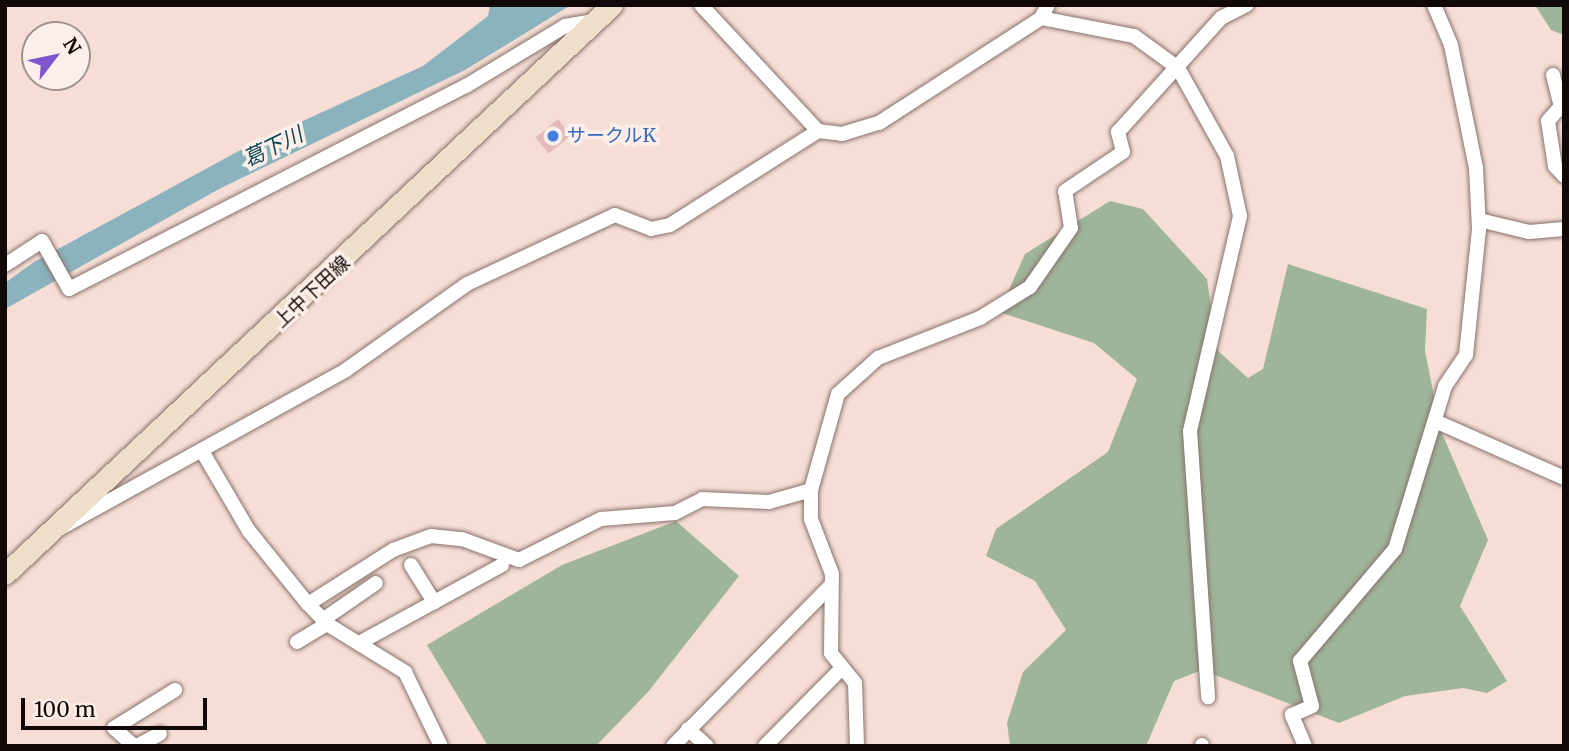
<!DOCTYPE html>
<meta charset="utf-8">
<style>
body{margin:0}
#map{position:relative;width:1569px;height:751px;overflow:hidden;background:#f6ded6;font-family:Merriweather,"Noto Sans JP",serif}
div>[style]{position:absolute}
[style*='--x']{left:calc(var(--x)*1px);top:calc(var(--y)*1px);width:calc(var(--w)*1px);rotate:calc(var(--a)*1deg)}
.forest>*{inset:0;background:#9eb599}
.water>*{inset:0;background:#8bb3be}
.building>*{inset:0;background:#e3bbba;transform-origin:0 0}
.roads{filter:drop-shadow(0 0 2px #87726a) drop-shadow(0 0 2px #87726a)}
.minor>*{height:14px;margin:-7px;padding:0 7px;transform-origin:7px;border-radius:7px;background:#fff}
.secondary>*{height:21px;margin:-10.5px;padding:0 10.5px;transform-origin:10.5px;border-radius:10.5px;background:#eedeca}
.dots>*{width:19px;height:19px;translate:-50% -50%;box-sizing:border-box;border:4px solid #fceee9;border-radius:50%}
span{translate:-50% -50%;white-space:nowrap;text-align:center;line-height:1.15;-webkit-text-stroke:7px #fceee9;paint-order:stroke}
.shop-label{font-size:19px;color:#366cbe}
.left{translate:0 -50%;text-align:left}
.street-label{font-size:19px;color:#110907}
.water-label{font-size:21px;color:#0c4754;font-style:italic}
.frame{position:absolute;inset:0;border:7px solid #110907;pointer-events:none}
.north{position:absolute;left:21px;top:21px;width:70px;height:70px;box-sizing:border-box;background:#fceee9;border:2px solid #9e928f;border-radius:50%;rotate:58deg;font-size:19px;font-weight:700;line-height:28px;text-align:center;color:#110907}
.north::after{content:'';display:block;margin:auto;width:24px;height:32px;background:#8054ce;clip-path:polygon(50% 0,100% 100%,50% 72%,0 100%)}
.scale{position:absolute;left:21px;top:698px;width:186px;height:32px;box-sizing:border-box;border:4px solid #110907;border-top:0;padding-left:9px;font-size:21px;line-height:24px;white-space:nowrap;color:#110907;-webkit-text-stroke:5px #fceee9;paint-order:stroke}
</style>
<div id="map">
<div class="forest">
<i style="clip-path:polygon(1535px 5px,1564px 5px,1564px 35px,1551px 30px)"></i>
<i style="clip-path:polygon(1110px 201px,1143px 209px,1207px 279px,1217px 350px,1248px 378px,1263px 369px,1288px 264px,1427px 309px,1425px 351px,1441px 431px,1488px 540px,1460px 606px,1507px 681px,1487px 693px,1463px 688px,1405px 696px,1339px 723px,1202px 670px,1174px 681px,1146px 746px,1010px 746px,1007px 723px,1023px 672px,1066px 630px,1035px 581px,986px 556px,996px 529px,1108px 452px,1137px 379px,1094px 343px,999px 312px,1025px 254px)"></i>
<i style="clip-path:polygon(676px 521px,739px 576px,648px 692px,596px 746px,488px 746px,427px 645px,562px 565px)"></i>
</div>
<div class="water">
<i style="clip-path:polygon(490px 5px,571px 5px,465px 70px,219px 189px,5px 309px,5px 283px,34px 262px,248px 146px,423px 66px,488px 16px)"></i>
</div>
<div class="building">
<i style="left:558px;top:119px;width:21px;height:29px;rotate:51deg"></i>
</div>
<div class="roads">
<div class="minor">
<i style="--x:701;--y:5;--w:172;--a:47.1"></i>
<i style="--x:818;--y:131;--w:24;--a:7"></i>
<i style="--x:842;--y:134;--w:39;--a:-17"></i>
<i style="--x:879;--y:123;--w:193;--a:-32.9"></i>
<i style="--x:1041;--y:18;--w:95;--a:11"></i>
<i style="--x:1134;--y:36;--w:54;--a:36"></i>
<i style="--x:1178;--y:68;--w:101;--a:60.9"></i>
<i style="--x:1227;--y:156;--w:61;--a:77.8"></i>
<i style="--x:1240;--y:216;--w:221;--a:103.1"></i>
<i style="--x:1190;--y:431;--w:267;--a:86.1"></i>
<i style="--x:1041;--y:18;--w:15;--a:-62"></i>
<i style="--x:1553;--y:75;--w:32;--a:76"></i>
<i style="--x:1561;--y:106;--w:20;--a:131"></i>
<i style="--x:1548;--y:121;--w:46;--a:81.2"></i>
<i style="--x:1555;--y:166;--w:13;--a:48"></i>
<i style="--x:1479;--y:220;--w:51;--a:13.5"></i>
<i style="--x:1529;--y:232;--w:35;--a:-5"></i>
<i style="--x:5;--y:265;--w:44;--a:-33"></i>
<i style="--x:42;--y:241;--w:55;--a:60.6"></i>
<i style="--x:69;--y:289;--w:446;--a:-27.1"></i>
<i style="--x:466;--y:86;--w:116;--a:-31.2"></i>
<i style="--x:565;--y:26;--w:34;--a:-10"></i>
<i style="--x:1435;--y:421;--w:141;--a:23.8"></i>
<i style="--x:202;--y:451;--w:93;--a:59.6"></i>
<i style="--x:249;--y:531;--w:94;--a:51.1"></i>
<i style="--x:308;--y:604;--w:28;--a:46"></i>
<i style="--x:327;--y:624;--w:92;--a:31.6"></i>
<i style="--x:405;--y:672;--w:82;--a:64.1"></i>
<i style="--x:62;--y:527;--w:325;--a:-28.9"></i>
<i style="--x:346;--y:370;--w:148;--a:-35.4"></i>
<i style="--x:467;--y:284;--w:163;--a:-25"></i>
<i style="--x:615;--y:215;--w:39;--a:21"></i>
<i style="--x:651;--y:229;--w:19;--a:-12"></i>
<i style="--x:670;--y:225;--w:175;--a:-32.4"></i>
<i style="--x:411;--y:565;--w:44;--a:58.1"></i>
<i style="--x:308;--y:604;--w:101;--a:-32.4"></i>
<i style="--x:393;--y:550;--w:40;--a:-20.2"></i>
<i style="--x:431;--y:536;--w:31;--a:6"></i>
<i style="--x:462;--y:539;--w:61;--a:20.2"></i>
<i style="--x:519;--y:560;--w:92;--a:-26.6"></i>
<i style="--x:601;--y:519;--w:74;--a:-4.6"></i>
<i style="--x:675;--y:513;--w:30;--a:-27"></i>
<i style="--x:702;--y:499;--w:67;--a:2.6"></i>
<i style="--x:769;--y:502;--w:44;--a:-15.9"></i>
<i style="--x:324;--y:619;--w:63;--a:-34.7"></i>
<i style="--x:297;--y:642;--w:35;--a:-31"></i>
<i style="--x:359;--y:643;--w:163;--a:-28.6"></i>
<i style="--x:688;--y:729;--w:25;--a:42"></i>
<i style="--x:134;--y:746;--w:27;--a:-138"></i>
<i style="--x:114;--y:728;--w:72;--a:-31.9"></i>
<i style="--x:137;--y:746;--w:26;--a:-28"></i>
<i style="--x:673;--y:746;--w:224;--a:-45.5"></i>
<i style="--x:765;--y:746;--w:108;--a:-45.4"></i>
<i style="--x:857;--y:746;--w:63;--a:-91.8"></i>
<i style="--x:855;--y:683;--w:38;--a:-129"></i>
<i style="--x:831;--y:653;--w:79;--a:-89.3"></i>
<i style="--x:832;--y:574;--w:59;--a:-110.9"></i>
<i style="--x:811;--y:519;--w:29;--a:-90"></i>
<i style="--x:811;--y:490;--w:100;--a:-74.3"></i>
<i style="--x:838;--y:394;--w:54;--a:-42"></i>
<i style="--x:878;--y:358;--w:110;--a:-21.4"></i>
<i style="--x:980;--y:318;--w:59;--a:-31.8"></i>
<i style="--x:1030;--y:287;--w:72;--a:-55.2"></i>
<i style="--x:1071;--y:228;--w:37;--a:-99"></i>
<i style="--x:1065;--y:191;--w:70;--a:-33.9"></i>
<i style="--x:1123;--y:152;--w:21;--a:-104"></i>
<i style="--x:1118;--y:132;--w:154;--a:-47.9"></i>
<i style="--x:1221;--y:18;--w:29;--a:-27"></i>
<i style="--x:1202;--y:746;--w:1;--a:-90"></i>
<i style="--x:1305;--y:746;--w:34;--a:-113"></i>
<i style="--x:1292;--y:715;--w:22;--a:-24"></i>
<i style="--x:1312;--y:706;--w:47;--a:-104.9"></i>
<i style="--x:1300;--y:661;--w:147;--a:-49.7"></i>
<i style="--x:1395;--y:549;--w:170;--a:-72.9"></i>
<i style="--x:1445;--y:386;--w:37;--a:-56"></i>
<i style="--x:1466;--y:355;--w:127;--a:-84.1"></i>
<i style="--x:1479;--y:229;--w:61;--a:-92.8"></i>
<i style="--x:1476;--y:168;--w:126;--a:-101.5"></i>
<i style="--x:1451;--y:45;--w:43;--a:-113"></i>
</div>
<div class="secondary">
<i style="--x:5;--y:574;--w:832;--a:-43.15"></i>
</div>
</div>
<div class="dots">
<i style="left:553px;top:136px;background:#3f7fe0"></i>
</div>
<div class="shop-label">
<span class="left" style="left:567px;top:136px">サークルK</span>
</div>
<div class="street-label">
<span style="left:312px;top:292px;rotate:-43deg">上中下田線</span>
</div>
<div class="water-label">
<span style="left:273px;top:147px;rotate:-26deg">葛下川</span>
</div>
<div class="frame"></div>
<div class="north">N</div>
<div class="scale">100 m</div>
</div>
